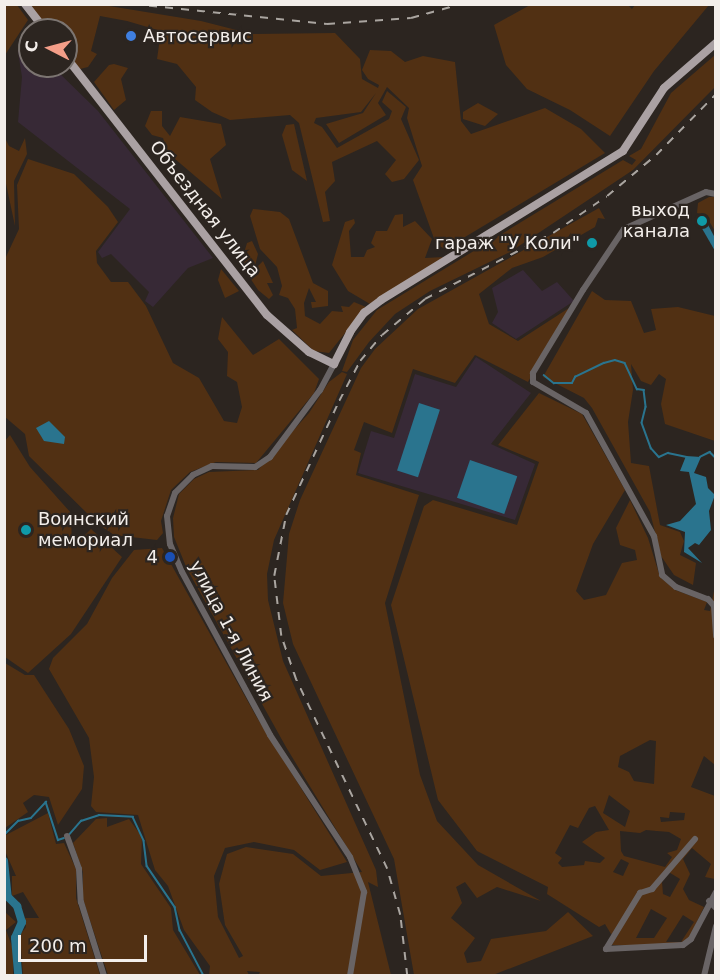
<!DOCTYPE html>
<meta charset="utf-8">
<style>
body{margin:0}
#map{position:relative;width:720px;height:980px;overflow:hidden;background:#2c2520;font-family:"DejaVu Sans",sans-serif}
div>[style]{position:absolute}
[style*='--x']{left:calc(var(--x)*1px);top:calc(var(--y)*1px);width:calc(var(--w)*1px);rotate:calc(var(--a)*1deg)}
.industrial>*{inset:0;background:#372936}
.green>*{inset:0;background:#513013}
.water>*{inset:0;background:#2a748e;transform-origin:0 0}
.stream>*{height:1.5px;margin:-0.75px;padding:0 0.75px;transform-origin:0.75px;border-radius:0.75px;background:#2a748e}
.river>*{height:8px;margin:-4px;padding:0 4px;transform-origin:4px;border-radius:4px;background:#2a748e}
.minor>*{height:6px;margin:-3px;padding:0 3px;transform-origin:3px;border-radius:3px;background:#696465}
.major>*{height:8px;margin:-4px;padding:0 4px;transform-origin:4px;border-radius:4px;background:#aaa1a3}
.rail>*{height:1.5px;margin-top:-0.75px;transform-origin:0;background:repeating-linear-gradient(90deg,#aaa5a0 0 8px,transparent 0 16px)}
.dots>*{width:16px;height:16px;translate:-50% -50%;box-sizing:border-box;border:3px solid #2c2520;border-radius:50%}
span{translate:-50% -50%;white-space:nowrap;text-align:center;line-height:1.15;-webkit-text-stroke:4.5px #2c2520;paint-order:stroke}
.poi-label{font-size:18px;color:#f3eeea}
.left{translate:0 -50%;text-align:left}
.right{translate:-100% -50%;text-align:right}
.street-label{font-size:18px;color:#f3eeea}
.frame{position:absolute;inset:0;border:6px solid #f3eeea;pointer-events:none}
.north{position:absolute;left:18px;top:18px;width:60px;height:60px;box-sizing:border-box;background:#2c2520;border:2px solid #7c7571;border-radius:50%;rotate:276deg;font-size:16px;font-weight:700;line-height:24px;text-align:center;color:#f3eeea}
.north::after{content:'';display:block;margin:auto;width:21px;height:27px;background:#f49e88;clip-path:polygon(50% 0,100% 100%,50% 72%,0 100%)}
.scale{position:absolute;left:18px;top:935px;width:129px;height:27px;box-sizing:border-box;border:3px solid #f3eeea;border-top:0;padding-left:8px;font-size:18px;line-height:21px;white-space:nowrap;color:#f3eeea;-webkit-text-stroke:4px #2c2520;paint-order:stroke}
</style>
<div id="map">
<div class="industrial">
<i style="clip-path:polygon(26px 41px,30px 45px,30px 66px,52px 66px,98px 111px,213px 258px,188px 268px,153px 307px,145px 301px,149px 292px,111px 254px,102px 258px,98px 252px,130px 209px,18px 122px,22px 77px,18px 52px)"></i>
<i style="clip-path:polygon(523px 270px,542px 291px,557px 282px,574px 301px,516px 339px,492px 323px,498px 312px,492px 288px)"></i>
<i style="clip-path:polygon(476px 357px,531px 393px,491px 444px,535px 464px,515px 520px,358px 473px,371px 431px,394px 438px,415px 374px,456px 387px)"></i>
</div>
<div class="green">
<i style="clip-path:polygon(5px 4px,17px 5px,28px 20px,5px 55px)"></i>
<i style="clip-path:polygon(627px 4px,632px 9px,635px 5px,709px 5px,654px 71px,610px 136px,570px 110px,527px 89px,506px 65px,494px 25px,530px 5px)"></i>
<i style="clip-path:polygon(28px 5px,103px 5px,201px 21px,252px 34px,335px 33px,360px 59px,362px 79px,378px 88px,379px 85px,368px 79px,362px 70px,370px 50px,391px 51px,405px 62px,423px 56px,455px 62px,461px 121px,471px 134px,545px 108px,581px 129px,605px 153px,445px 249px,436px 244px,413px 180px,422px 166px,407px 118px,409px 108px,387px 87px,378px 103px,386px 115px,339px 143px,326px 124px,363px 113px,376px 93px,361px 112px,316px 118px,314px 123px,322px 127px,337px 148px,389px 119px,392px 111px,382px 102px,387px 91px,406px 107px,401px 119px,419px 160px,404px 179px,392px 182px,385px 174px,396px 160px,377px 141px,332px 162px,335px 181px,325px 192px,330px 221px,323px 222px,299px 123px,290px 115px,230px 120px,212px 112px,195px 100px,196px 87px,177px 64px,157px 59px,161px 31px,127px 21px,100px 16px,91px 51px,97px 54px,88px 67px,80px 69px,66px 52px,66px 30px,48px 30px)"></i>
<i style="clip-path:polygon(715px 55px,715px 87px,633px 170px,510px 252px,430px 291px,395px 314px,369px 342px,347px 372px,342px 371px,353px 340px,377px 310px,623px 160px,632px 165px,636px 160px,629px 156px,641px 149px,671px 93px)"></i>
<i style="clip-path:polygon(114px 64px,128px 68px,121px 79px,126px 100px,114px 110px,94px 82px,109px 65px)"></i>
<i style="clip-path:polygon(478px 103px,498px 114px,485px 126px,463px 119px,463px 112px)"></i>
<i style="clip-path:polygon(151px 111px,162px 111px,162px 126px,170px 136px,180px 117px,221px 124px,226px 145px,210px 159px,222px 199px,168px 153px,163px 138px,152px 135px,145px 126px)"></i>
<i style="clip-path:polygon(294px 124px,307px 181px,292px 170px,282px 135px,286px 125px)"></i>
<i style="clip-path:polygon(4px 136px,9px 146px,19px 151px,25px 138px,27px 154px,14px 181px,15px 226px,5px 179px)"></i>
<i style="clip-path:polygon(28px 159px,74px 174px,108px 207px,118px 222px,96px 251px,97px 263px,111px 282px,128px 282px,146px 306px,173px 363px,199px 378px,224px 421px,237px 423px,242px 407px,237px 382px,227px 376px,228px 352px,218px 339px,222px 317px,253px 355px,279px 339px,319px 379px,314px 393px,256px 463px,216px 462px,190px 472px,171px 490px,161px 521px,163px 533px,157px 540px,114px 535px,98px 524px,29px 456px,25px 434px,5px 417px,5px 259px,19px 229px,17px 185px)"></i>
<i style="clip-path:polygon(709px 197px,715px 197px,715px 231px,706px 216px,697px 213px,698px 203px)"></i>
<i style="clip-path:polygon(599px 208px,605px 219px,598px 218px,595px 227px,543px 257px,512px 268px,479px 294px,489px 324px,518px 341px,569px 308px,528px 382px,475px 355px,455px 383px,413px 369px,392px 433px,364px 422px,354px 450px,361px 453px,356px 475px,419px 495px,385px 603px,420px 775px,437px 821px,478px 865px,541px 901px,497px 887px,477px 898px,465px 882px,456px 887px,462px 903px,451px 918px,475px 938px,464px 953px,467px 963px,481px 961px,491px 939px,546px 931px,568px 912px,593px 936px,493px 975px,414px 975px,394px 859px,293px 644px,283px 603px,289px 534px,300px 500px,361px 368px,375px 349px,418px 309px)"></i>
<i style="clip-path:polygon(253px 209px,280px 212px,289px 219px,313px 283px,328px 291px,328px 306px,312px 308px,311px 302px,316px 302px,309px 288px,304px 303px,305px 316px,320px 324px,332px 311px,343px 312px,341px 306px,349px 307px,354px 302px,366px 307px,329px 353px,314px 351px,292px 330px,297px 328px,295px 309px,288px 298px,279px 295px,282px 286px,277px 267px,260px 249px,250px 216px)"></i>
<i style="clip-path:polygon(403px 214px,403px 227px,415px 221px,432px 239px,425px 258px,444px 257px,370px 304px,348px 291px,332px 265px,345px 222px,354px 219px,355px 223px,349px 231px,351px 257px,364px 257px,367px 250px,375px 247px,371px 243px,376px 231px,387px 231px,395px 215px)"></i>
<i style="clip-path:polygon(252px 241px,258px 254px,254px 270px,263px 261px,273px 283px,267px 283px,273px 295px,269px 299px,258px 290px,235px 255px,244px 253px,247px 243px)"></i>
<i style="clip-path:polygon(221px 269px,239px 291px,225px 298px,218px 280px)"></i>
<i style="clip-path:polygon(592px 291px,605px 300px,631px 301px,644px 333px,656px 330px,651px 309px,678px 307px,715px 316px,715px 441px,665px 424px,661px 404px,666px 379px,659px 374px,651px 385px,641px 381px,631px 364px,633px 390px,628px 422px,631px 463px,649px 466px,660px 525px,680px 532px,684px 541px,680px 555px,696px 563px,693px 585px,674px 575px,661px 556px,650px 512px,592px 408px,584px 398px,543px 377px)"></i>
<i style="clip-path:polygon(342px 372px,347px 374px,274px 540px,267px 574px,268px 600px,283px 661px,376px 870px,378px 887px,368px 882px,391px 975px,258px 976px,260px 972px,247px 971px,249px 975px,209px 975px,210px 966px,184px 930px,168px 886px,155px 870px,138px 815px,96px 812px,91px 806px,94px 777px,89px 738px,49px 669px,53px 658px,87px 624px,112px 578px,134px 550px,162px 548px,256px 716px,347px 862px,320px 870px,294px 850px,254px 842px,225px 848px,214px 876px,218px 917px,239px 958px,243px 956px,225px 925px,219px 884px,227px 854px,246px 847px,293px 854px,321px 876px,362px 872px,286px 747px,187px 569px,174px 537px,173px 518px,179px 494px,194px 479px,209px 472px,258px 470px,309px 413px,329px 382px)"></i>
<i style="clip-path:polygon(evenodd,539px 393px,582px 414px,625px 490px,593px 544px,576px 591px,584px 600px,606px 595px,622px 563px,637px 560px,635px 550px,620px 545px,616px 528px,630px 500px,648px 538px,660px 577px,675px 590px,707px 602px,704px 610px,710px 611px,715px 586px,715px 765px,704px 756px,691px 787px,715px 796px,715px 879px,705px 877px,711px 864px,692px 848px,683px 859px,690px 874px,683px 889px,689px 900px,704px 907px,689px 938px,674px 946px,612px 945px,620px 931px,611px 934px,605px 924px,599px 927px,547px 894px,548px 887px,477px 851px,438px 800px,391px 605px,424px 506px,433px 500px,517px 525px,539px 462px,498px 445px,539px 393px,650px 740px,656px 741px,654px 784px,634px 781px,629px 772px,618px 767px,620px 756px,650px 740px,539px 393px,609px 795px,630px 811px,625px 827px,603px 813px,609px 795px,539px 393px,595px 806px,609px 830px,596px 832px,582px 842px,605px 858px,600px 863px,585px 861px,584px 865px,562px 867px,558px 863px,562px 858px,555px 853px,570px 825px,578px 828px,589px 808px,595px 806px,539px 393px,670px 812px,685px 813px,684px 820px,661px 822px,660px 817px,669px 818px,670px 812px,539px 393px,646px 830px,669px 832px,681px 839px,677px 850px,667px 853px,672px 857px,665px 867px,624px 856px,621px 851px,620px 831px,640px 833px,646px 830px,539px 393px,621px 859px,629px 863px,623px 876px,613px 872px,621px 859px,539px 393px,667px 871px,680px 879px,670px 897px,663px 894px,662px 882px,667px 871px,539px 393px,651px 909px,667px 918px,654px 938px,636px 938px,651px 909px,539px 393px,683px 915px,694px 922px,681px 942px,666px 942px,683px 915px)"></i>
<i style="clip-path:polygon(10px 435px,30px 467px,71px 513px,72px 548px,91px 529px,122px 557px,71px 634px,28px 673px,5px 657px,4px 442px)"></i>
<i style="clip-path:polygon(5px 663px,25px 675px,34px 675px,69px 729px,84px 766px,82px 789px,58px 825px,49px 797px,34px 795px,23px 803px,28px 812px,5px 828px)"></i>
<i style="clip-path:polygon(48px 813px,56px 844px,64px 843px,76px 869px,76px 898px,100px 975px,23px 975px,20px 935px,26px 927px,24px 918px,39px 918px,23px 892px,12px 896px,12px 876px,16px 876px,5px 851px,4px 836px)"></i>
<i style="clip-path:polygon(107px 818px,107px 827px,129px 819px,142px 837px,141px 864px,171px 908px,173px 930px,200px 975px,108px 975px,83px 899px,83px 872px,73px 843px,96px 819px)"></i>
<i style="clip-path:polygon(5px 912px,16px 922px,6px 930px,13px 949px,13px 975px,5px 975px)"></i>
</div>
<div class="water">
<i style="clip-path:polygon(706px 221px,715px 238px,715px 251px,700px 225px)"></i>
<i style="left:419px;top:403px;width:22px;height:71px;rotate:18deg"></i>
<i style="clip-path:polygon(49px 421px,65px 437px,64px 444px,44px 441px,36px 428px)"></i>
<i style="clip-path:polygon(686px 456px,701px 457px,694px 473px,706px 477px,708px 488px,715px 495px,709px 511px,711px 530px,699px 545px,695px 543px,688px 548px,702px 563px,684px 552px,685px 532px,666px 525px,680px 521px,696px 504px,689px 472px,680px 471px)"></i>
<i style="left:470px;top:460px;width:50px;height:40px;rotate:19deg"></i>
</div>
<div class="stream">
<i style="--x:544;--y:375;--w:13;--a:39"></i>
<i style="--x:554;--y:383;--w:18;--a:0"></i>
<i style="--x:572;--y:383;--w:7;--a:-63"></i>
<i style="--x:575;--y:377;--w:32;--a:-26"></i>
<i style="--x:604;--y:363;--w:11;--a:-15"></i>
<i style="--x:615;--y:360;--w:10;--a:17"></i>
<i style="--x:625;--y:363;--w:29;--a:65"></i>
<i style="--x:637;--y:389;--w:7;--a:8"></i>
<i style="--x:644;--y:390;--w:17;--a:83"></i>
<i style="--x:646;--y:407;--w:16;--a:104"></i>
<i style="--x:642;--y:423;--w:27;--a:70"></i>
<i style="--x:651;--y:448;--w:12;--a:48"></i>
<i style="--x:659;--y:457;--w:10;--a:-24"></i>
<i style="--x:668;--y:453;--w:19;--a:12"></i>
<i style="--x:700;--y:457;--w:11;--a:-27"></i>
<i style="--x:710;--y:452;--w:8;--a:45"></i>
<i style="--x:4;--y:835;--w:20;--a:-45"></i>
<i style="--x:18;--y:821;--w:13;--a:-13"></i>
<i style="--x:31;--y:818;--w:22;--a:-47"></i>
<i style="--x:46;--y:802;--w:40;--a:72"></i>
<i style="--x:58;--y:840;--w:6;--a:-18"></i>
<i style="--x:68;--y:836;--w:20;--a:-49"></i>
<i style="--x:81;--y:821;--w:19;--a:-18"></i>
<i style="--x:99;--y:815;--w:34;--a:3"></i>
<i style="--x:133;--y:817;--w:26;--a:65"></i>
<i style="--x:144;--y:841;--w:25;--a:83"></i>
<i style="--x:147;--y:866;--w:50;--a:55.7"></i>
<i style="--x:175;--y:907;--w:24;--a:78"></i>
<i style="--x:180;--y:930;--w:52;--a:62.4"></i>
</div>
<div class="river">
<i style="--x:4;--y:861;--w:36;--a:84"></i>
<i style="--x:8;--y:897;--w:13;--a:45"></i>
<i style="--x:17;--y:906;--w:17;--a:73"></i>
<i style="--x:22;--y:922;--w:17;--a:114"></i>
<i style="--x:15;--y:938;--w:38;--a:85"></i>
</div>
<div class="minor">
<i style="--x:716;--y:194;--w:10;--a:-169"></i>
<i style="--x:706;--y:192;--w:90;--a:155.7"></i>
<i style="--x:624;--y:229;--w:73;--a:123.9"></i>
<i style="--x:583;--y:290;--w:97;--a:121.1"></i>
<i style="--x:533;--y:373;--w:9;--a:90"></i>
<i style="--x:533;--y:382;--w:61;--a:30.3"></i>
<i style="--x:586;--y:413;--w:141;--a:61.1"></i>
<i style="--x:654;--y:536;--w:40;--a:78"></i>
<i style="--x:662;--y:575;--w:18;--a:41"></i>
<i style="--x:676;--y:587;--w:34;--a:21"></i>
<i style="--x:708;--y:599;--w:9;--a:49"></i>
<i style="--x:714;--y:606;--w:30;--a:86"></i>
<i style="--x:334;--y:364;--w:30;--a:118"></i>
<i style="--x:320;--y:390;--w:84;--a:126.7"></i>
<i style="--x:270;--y:457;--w:18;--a:146"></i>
<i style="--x:255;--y:467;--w:43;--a:-178.7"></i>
<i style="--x:212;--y:466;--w:21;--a:155"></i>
<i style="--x:193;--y:475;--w:25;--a:135"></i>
<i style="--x:175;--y:493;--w:24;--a:109"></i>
<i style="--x:167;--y:516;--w:28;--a:84"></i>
<i style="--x:170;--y:544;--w:30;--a:67"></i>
<i style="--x:182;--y:572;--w:185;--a:61.6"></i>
<i style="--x:270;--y:735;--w:146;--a:56.7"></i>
<i style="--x:350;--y:857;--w:38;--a:68"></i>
<i style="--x:364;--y:892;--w:85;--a:99.5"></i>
<i style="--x:67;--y:836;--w:35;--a:70"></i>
<i style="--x:79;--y:869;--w:33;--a:87"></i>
<i style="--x:81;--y:902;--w:77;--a:72.7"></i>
<i style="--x:709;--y:901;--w:10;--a:45"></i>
<i style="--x:606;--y:949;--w:66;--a:-58.7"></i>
<i style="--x:640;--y:893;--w:13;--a:-18"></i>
<i style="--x:652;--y:889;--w:66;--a:-49.3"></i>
<i style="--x:606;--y:949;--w:77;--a:-3"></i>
<i style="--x:683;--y:945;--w:10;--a:-37"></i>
<i style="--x:691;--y:939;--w:53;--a:-62"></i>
<i style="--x:704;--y:976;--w:51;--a:-76.5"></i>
</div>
<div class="major">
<i style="--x:25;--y:4;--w:33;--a:52"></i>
<i style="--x:66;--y:57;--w:327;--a:52.1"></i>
<i style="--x:267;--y:315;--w:56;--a:41.4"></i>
<i style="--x:309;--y:352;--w:28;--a:26"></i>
<i style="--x:334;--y:364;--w:36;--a:-63"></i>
<i style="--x:350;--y:332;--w:24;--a:-54"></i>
<i style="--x:364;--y:313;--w:21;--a:-37"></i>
<i style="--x:381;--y:300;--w:284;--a:-31.6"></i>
<i style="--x:623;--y:151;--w:75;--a:-56.9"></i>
<i style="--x:664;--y:88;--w:69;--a:-40.9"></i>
</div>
<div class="rail">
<i style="--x:133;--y:4;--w:195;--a:5.9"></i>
<i style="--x:327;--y:24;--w:84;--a:-4.1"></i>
<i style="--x:411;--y:18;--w:52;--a:-15.6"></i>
<i style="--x:407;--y:976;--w:61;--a:-96.5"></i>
<i style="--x:400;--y:915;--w:48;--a:-105.8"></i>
<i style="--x:387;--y:869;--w:210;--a:-115.7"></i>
<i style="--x:296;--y:680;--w:46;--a:-108.8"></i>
<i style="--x:281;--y:636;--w:60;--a:-96.7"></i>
<i style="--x:274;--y:576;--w:62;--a:-78.9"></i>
<i style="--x:286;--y:515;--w:126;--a:-65.1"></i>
<i style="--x:339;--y:401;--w:45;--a:-62.3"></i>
<i style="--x:360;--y:361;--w:34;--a:-50"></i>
<i style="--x:382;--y:335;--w:56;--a:-39.9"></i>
<i style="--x:425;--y:299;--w:144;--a:-27.3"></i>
<i style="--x:553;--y:233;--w:65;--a:-34.4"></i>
<i style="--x:607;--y:196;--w:64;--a:-39.9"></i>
<i style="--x:656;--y:155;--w:86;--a:-45.5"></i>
</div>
<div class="dots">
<i style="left:131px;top:36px;background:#3f7fe0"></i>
<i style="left:702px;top:221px;background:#0f9aa8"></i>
<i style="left:592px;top:243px;background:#0f9aa8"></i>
<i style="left:26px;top:530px;background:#0f9aa8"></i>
<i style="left:170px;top:557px;background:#1a4fb4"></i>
</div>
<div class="poi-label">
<span class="left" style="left:143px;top:36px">Автосервис</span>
<span class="right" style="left:690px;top:221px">выход<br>канала</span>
<span class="right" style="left:580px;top:243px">гараж "У Коли"</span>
<span class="left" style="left:38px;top:530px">Воинский<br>мемориал</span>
<span class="right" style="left:158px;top:557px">4</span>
</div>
<div class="street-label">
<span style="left:205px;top:209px;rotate:52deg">Объездная улица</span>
<span style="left:231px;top:631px;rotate:62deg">улица 1-я Линия</span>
</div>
<div class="frame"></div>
<div class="north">С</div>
<div class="scale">200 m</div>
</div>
